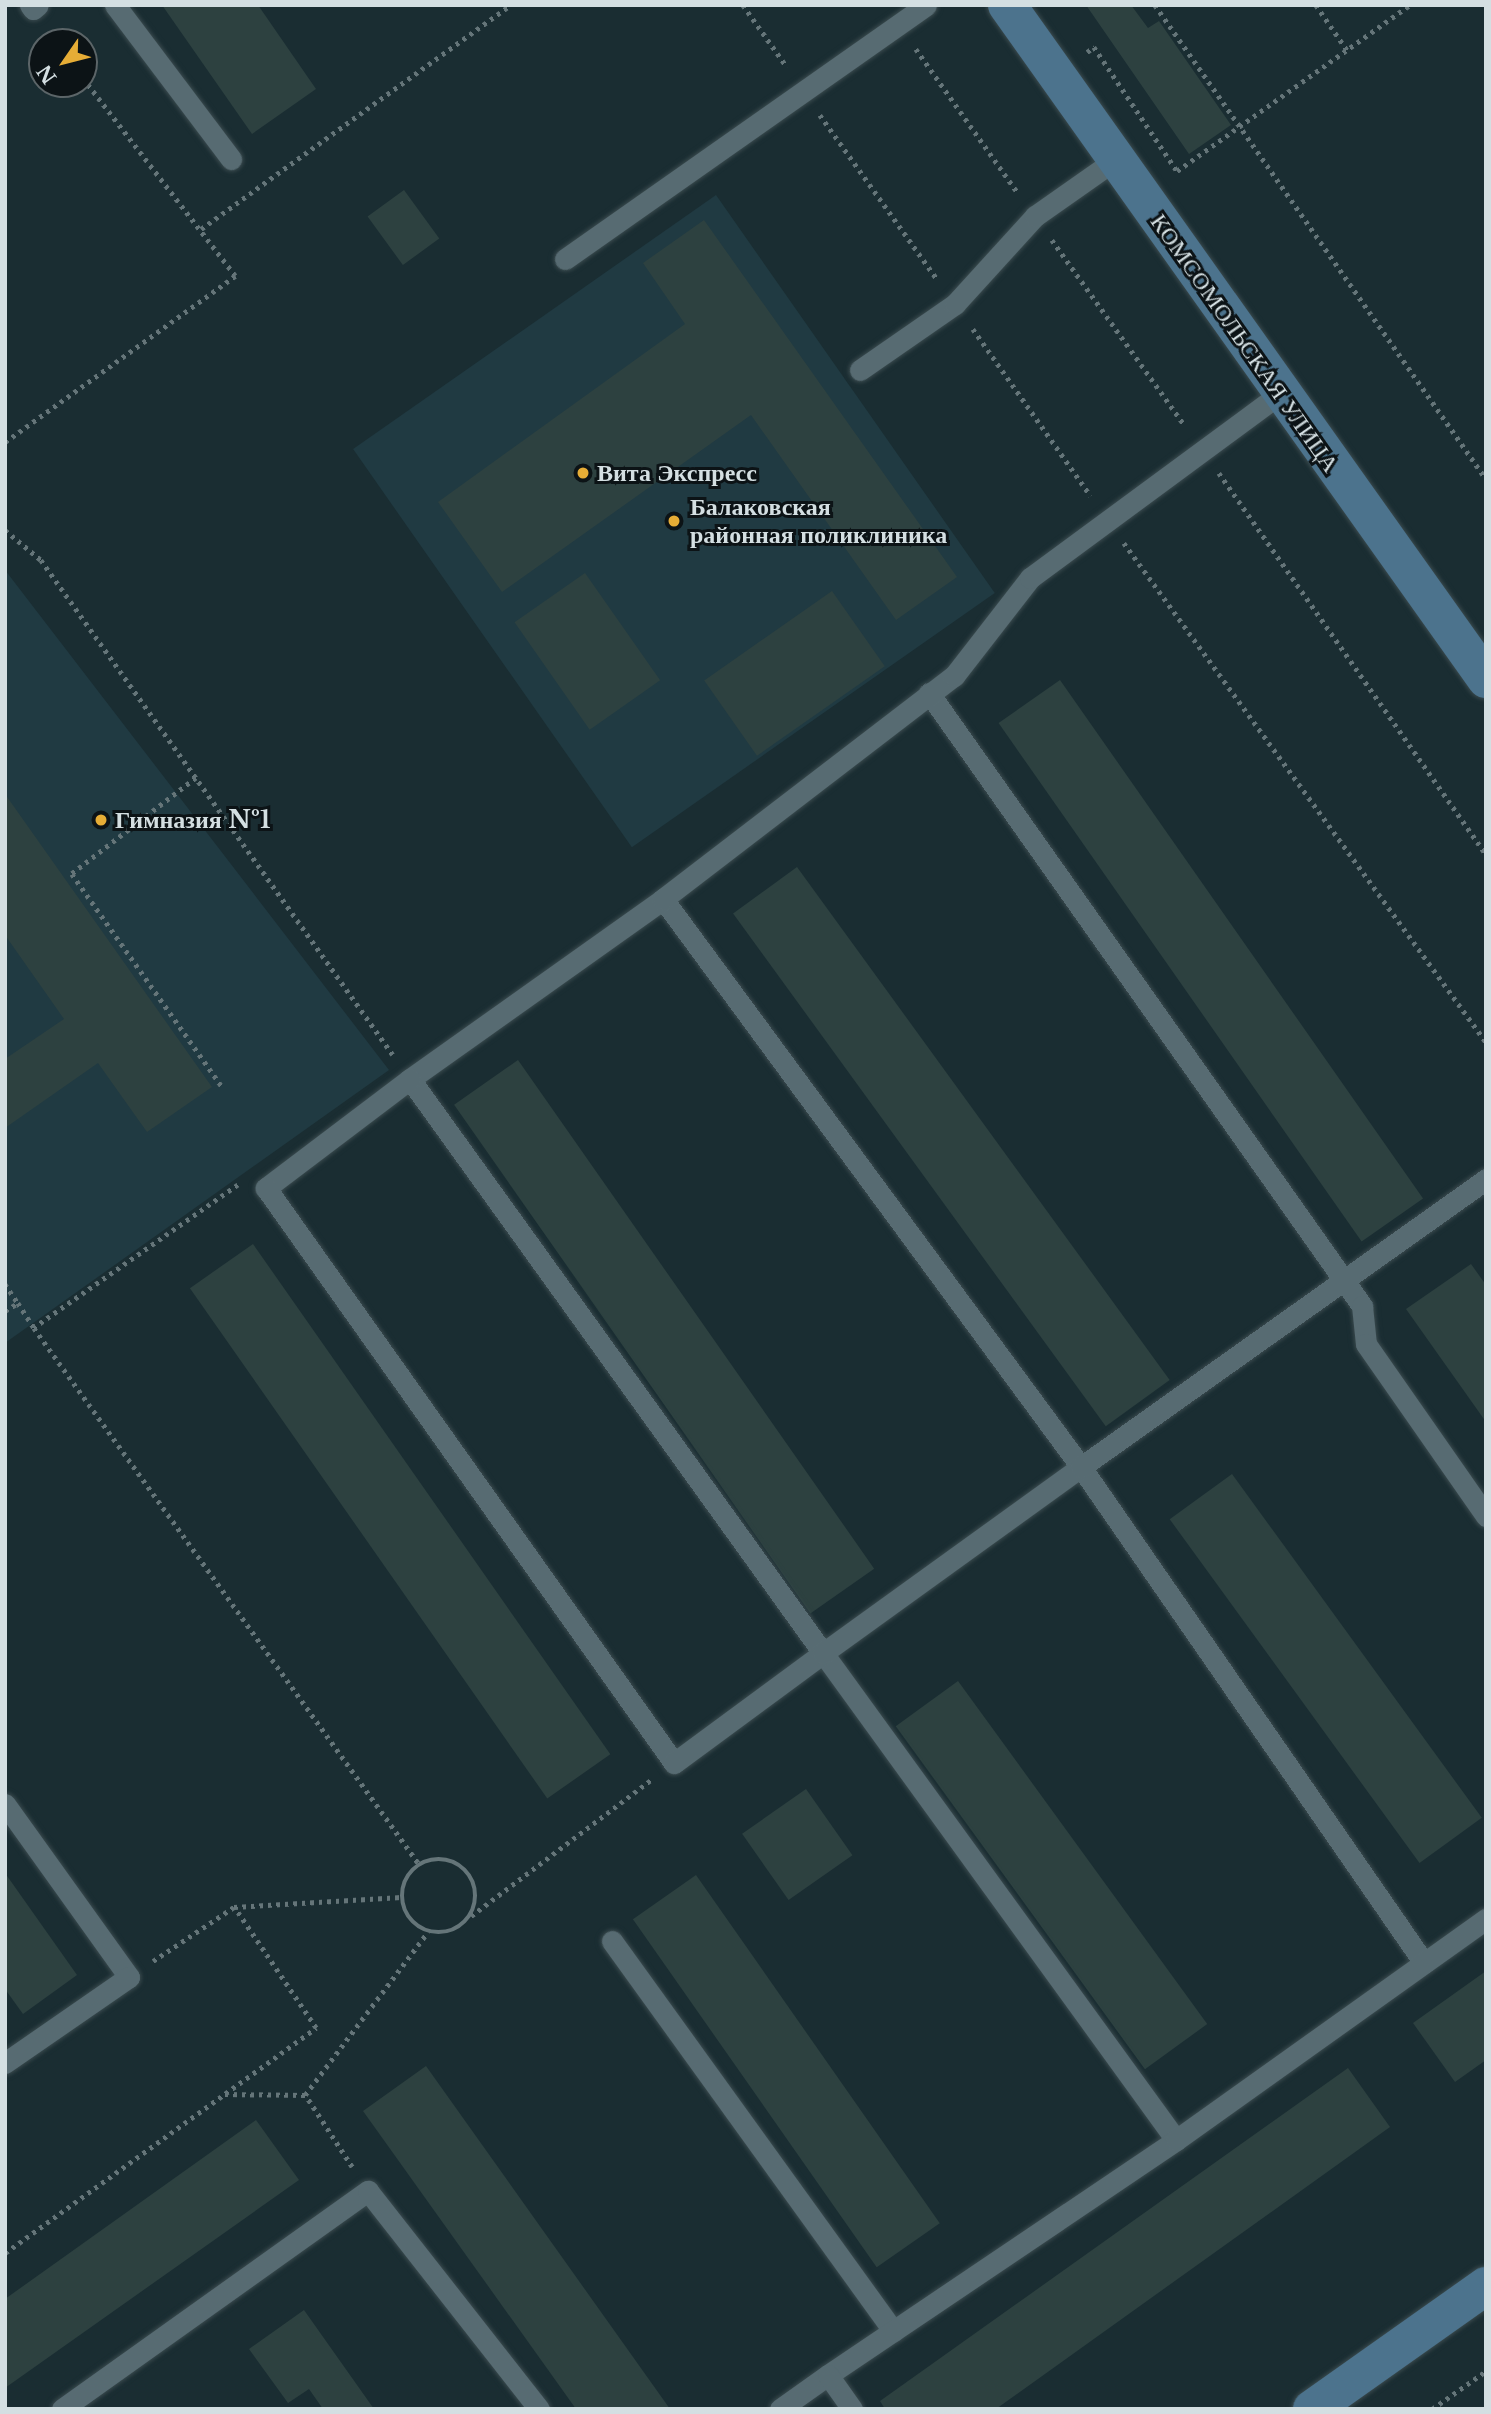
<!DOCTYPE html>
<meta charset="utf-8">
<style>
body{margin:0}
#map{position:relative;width:1491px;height:2414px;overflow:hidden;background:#1a2d32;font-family:"Libre Baskerville",serif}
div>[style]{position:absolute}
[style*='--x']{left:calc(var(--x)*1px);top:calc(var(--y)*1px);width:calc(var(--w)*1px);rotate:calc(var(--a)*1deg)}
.built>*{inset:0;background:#203a42;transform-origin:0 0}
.building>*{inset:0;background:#2d4140;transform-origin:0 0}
.path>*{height:4.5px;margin-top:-2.25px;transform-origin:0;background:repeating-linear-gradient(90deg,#657579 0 3.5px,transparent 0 8.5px)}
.path>.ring{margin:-2.25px;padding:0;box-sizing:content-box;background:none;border:4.5px solid #657579;border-radius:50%}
.roads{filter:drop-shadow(0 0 2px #3a4a4e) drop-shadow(0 0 2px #3a4a4e)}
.lane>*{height:21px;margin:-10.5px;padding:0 10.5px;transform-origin:10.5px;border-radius:10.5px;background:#576b72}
.secondary>*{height:38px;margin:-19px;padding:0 19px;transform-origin:19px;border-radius:19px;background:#4c738d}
.dots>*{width:19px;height:19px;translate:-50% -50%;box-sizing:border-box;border:4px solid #0c1316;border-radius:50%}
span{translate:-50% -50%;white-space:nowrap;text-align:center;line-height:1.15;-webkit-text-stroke:6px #0c1316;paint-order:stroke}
.street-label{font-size:24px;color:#d4dfe2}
.poi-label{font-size:24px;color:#d4dfe2;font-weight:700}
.left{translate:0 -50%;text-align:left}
.frame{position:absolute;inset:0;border:7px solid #d4dfe2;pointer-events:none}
.north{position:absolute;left:28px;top:28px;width:70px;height:70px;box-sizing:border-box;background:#0c1316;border:2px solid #5c6568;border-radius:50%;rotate:235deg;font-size:19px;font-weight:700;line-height:28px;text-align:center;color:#d4dfe2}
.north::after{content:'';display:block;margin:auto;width:24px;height:32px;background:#e6ad36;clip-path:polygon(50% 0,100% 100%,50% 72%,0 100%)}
</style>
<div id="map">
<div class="built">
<i style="left:716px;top:195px;width:486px;height:443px;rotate:55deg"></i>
<i style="clip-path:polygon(5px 570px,389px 1070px,5px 1343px)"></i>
</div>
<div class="building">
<i style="clip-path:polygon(162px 5px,258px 5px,316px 89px,252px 134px)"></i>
<i style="clip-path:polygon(1086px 5px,1131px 5px,1148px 28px,1159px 21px,1231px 125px,1189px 154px)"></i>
<i style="left:404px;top:190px;width:60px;height:45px;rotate:54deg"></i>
<i style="clip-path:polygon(704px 220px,957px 577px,896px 620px,751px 415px,502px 592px,438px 502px,685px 324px,643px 263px)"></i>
<i style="left:585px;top:573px;width:131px;height:86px;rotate:55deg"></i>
<i style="left:832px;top:591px;width:92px;height:156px;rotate:55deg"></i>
<i style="left:1060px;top:680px;width:633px;height:75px;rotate:55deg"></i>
<i style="clip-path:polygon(5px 794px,212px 1087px,147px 1132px,98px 1063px,5px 1128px,5px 1059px,64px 1019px,5px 935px)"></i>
<i style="left:797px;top:867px;width:634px;height:79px;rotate:54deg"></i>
<i style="left:518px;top:1060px;width:621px;height:78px;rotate:55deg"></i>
<i style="left:253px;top:1244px;width:623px;height:77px;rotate:55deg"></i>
<i style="clip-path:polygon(1471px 1264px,1486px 1285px,1486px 1422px,1406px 1309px)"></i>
<i style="left:1232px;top:1474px;width:425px;height:77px;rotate:54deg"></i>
<i style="left:958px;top:1681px;width:424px;height:77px;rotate:54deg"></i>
<i style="left:806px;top:1789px;width:81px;height:78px;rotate:55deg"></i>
<i style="clip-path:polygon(5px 1873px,77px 1975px,23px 2014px,5px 1989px)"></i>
<i style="left:696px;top:1875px;width:425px;height:77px;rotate:55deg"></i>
<i style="clip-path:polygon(1486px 1971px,1486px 2060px,1455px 2082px,1413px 2023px)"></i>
<i style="clip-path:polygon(426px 2066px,670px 2409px,576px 2409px,363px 2111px)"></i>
<i style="clip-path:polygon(1348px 2068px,1390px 2127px,996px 2409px,885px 2409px,880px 2401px)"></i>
<i style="clip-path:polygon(256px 2120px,299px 2180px,5px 2388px,5px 2299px)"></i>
<i style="clip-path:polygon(304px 2310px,374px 2409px,323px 2409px,309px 2389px,288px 2403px,249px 2349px)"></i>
</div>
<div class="path">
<i style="--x:743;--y:5;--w:76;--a:54.6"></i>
<i style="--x:1155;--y:5;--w:578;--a:55.07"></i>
<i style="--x:1316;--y:5;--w:55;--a:55.4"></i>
<i style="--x:916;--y:49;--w:176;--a:54.7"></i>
<i style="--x:1087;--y:52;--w:9;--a:-36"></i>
<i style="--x:1094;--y:47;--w:149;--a:56.2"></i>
<i style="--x:1177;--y:171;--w:286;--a:-35.5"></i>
<i style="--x:820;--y:115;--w:201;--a:54.5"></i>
<i style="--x:201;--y:229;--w:382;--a:-35.9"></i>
<i style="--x:1052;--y:240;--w:229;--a:54.4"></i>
<i style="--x:973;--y:329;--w:204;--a:54.8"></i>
<i style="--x:5;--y:442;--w:284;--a:-35.8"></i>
<i style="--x:235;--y:276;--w:247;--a:-127.6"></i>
<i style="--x:1219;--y:473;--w:465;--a:55"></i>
<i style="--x:5;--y:530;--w:47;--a:39.8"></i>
<i style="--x:41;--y:560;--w:607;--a:54.58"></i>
<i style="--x:1124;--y:543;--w:616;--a:54.04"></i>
<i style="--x:196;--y:778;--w:157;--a:142.3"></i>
<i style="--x:72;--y:874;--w:261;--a:54.8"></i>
<i style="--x:238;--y:1185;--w:249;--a:145"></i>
<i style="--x:34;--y:1328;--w:660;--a:54.31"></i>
<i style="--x:5;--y:1284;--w:23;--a:56"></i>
<i style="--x:5;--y:1311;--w:15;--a:-32"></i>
<i style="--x:18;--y:1303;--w:30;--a:57"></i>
<i class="ring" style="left:402px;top:1859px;width:69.5px;height:69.5px"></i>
<i style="--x:471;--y:1916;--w:226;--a:-37.1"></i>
<i style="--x:153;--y:1961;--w:97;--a:-33.7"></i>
<i style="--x:234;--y:1907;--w:168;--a:-3.4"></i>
<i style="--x:225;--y:2094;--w:80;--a:0.7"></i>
<i style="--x:352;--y:2167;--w:86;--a:-123.1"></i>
<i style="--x:305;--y:2095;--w:204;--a:-53"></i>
<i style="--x:5;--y:2253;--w:384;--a:-35.9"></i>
<i style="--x:316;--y:2028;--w:146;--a:-124.1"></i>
<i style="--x:1432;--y:2409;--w:66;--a:-35.1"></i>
</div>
<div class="roads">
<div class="lane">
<i style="--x:30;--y:5;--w:5;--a:53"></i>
<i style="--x:33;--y:9;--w:6;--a:-39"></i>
<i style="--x:115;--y:5;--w:193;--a:53"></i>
<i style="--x:565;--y:259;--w:441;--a:-35.1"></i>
<i style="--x:860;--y:370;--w:116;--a:-34.8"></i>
<i style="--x:955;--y:304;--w:119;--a:-47.7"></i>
<i style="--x:1035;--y:216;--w:99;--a:-35.1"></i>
<i style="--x:929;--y:693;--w:751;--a:54.76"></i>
<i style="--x:1362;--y:1306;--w:38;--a:84"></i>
<i style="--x:1366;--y:1344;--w:210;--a:55.1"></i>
<i style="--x:663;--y:899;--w:705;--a:53.65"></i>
<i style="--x:1081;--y:1467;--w:603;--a:55.33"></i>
<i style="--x:410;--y:1079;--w:310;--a:-35.4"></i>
<i style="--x:663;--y:899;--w:367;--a:-37.5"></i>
<i style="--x:954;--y:676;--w:124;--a:-52.2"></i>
<i style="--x:1030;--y:578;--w:310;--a:-36.4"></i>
<i style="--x:5;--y:1804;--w:213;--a:54.4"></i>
<i style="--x:129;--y:1977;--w:151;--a:145.3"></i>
<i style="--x:612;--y:1941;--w:481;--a:54.2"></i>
<i style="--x:1176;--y:2140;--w:601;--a:-125.94"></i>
<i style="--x:823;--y:1653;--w:707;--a:-125.74"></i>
<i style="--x:410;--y:1079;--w:181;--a:142.9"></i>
<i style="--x:266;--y:1188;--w:705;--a:54.64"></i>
<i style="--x:674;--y:1763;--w:185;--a:-36.4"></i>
<i style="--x:823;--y:1653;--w:318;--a:-35.8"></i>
<i style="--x:1081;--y:1467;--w:497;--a:-35.4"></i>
<i style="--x:828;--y:2375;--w:420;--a:-34"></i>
<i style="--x:1176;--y:2140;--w:381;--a:-35.5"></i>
<i style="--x:62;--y:2409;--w:376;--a:-35.5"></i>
<i style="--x:368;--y:2191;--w:277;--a:51.9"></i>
<i style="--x:780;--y:2409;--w:59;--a:-35.3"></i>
<i style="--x:828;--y:2375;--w:42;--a:54.8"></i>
</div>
<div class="secondary">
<i style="--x:1007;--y:5;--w:827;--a:54.6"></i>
<i style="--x:1312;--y:2409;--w:213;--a:-35.3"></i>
</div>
</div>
<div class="dots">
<i style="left:583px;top:473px;background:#e6ad36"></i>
<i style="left:674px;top:521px;background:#e6ad36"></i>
<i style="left:101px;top:820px;background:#e6ad36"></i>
</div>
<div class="street-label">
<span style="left:1245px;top:343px;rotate:55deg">КОМСОМОЛЬСКАЯ УЛИЦА</span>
</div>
<div class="poi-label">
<span class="left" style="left:597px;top:473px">Вита Экспресс</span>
<span class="left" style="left:690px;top:521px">Балаковская<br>районная поликлиника</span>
<span class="left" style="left:115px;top:820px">Гимназия №1</span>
</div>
<div class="frame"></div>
<div class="north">N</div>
</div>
